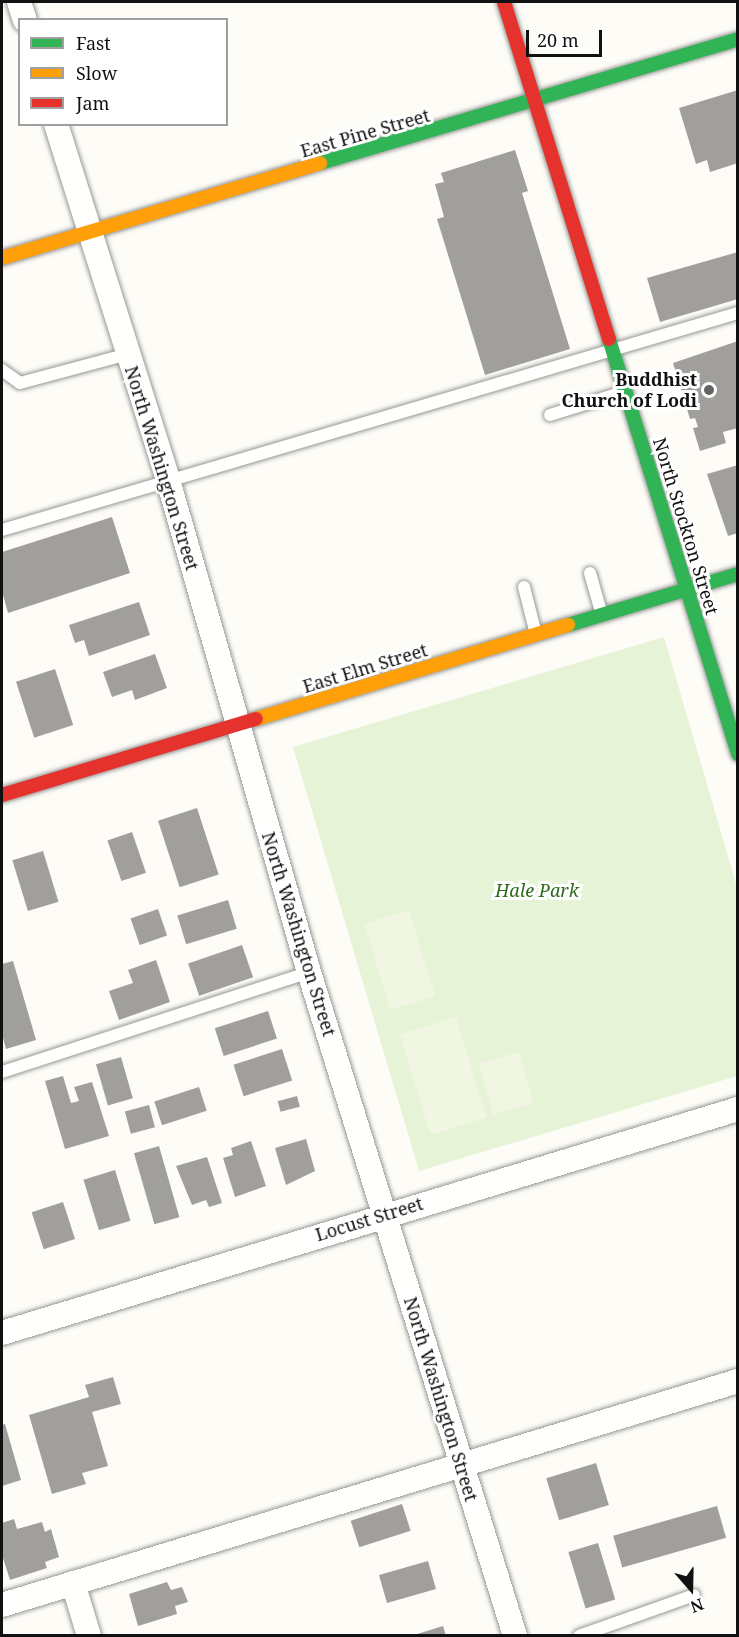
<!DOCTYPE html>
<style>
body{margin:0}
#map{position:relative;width:739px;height:1637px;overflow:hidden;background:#fdfcf7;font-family:"Noto Serif",serif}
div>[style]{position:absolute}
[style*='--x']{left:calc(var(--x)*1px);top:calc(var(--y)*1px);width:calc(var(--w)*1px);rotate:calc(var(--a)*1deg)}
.green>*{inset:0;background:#e7f3d7}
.pitch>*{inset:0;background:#f0f6e1;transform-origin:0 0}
.building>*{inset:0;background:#a19f9c;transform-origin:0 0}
.roads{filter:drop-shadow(0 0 2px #979795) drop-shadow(0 0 2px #979795)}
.lane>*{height:12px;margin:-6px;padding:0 6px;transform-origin:6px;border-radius:6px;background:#fffffe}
.street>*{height:24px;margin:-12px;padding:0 12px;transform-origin:12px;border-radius:12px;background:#fffffe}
.fast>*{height:14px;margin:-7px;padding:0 7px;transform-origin:7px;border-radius:7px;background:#30b455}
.slow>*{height:14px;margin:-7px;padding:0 7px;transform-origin:7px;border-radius:7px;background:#ff9f0a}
.jam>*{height:14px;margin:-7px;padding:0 7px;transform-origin:7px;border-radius:7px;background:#e5322d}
.dots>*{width:16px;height:16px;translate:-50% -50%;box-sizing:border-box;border:3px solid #fff;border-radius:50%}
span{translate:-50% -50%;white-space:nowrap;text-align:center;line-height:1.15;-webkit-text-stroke:6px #fff;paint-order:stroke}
.street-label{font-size:18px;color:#111}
.poi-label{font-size:18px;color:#111;font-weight:700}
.right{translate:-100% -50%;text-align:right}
.park-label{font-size:18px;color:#2f6b1f;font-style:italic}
.frame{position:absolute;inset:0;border:3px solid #111;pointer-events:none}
.legend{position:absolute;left:18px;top:18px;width:210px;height:108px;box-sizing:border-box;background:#fff;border:2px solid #a0a0a0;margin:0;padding:8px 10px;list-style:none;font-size:18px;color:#111}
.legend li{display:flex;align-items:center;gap:12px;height:30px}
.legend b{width:30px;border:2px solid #a0a0a0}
.north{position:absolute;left:661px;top:1559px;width:60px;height:60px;-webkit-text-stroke:4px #fff;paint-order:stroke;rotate:160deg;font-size:16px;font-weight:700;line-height:24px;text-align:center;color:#111}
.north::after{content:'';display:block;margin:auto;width:21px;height:27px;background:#111;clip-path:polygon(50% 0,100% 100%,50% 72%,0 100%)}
.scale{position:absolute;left:526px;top:30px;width:76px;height:27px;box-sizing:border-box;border:3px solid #111;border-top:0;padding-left:8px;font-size:18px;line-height:21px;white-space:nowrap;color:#111;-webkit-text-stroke:4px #fff;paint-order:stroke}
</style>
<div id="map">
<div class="green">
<i style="clip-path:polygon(664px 637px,737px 887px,737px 1076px,419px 1171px,293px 747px)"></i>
</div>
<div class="pitch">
<i style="left:409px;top:910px;width:90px;height:47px;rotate:73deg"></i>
<i style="left:456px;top:1017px;width:105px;height:59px;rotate:73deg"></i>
<i style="left:519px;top:1052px;width:53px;height:42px;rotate:74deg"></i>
</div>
<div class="building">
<i style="clip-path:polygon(738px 90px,738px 163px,710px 172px,707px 160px,696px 164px,679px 108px)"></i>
<i style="clip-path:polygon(515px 150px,528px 191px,522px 193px,570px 349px,485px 375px,437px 219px,444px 217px,435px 184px,444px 182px,441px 173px)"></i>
<i style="clip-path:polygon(738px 252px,738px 299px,660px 322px,647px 278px)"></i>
<i style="clip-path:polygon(738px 341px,738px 428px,723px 432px,726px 443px,700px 451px,693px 428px,698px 427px,695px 418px,690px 419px,673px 363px)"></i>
<i style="clip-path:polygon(738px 465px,738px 533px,728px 536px,707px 474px)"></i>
<i style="clip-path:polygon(112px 517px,130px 573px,8px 613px,2px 591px,2px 552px)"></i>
<i style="clip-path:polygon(139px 602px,150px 635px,89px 656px,84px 640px,75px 643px,69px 625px)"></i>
<i style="clip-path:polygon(155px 654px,167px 688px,135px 700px,132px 690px,112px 697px,103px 672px)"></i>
<i style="left:55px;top:669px;width:59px;height:41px;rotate:72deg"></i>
<i style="left:197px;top:808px;width:70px;height:41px;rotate:72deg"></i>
<i style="left:132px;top:832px;width:43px;height:26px;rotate:71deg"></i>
<i style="left:43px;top:851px;width:53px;height:32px;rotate:73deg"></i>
<i style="left:228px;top:900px;width:30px;height:53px;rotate:73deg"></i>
<i style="left:158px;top:909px;width:28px;height:29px;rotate:71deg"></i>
<i style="left:242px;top:945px;width:34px;height:57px;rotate:71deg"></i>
<i style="clip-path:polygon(156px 960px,170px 1002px,119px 1020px,109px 991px,133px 983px,128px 970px)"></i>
<i style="clip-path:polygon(13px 961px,36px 1040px,6px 1049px,2px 1034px,2px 964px)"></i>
<i style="left:268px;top:1011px;width:29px;height:56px;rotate:72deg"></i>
<i style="left:282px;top:1049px;width:33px;height:51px;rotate:72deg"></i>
<i style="left:121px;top:1057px;width:43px;height:26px;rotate:74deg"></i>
<i style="clip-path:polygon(63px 1076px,71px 1103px,79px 1101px,74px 1087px,92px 1082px,109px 1136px,65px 1149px,45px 1081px)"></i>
<i style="left:199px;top:1087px;width:25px;height:47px;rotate:72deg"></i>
<i style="left:297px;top:1096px;width:11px;height:20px;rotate:75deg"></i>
<i style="left:149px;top:1105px;width:23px;height:25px;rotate:75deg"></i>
<i style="clip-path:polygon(306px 1139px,315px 1171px,286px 1185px,275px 1148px)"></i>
<i style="clip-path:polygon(251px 1141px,266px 1186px,235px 1197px,223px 1158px,233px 1155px,231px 1148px)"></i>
<i style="left:159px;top:1146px;width:74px;height:26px;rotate:74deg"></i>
<i style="clip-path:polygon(207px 1157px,222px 1203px,209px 1207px,206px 1200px,192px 1205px,176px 1166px)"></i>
<i style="left:115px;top:1170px;width:53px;height:33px;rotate:73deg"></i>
<i style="left:63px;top:1202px;width:39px;height:33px;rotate:72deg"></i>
<i style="clip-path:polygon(113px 1377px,121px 1404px,92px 1412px,108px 1466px,82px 1473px,86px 1484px,52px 1494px,29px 1415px,89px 1397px,85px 1385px)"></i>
<i style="clip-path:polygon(5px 1424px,21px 1480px,2px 1486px,2px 1425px)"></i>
<i style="left:596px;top:1463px;width:44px;height:52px;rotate:73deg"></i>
<i style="left:402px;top:1504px;width:28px;height:54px;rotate:72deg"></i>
<i style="left:717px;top:1506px;width:33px;height:108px;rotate:74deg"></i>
<i style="clip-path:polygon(14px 1519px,17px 1529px,42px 1522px,45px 1532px,51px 1529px,59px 1557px,45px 1562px,47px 1568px,10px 1580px,2px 1555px,2px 1523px)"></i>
<i style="left:598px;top:1543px;width:59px;height:31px;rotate:73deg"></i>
<i style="left:428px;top:1561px;width:29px;height:51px;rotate:74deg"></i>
<i style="clip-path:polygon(167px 1582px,171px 1590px,182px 1587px,188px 1602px,175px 1606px,177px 1614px,138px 1626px,129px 1594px)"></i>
<i style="clip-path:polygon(443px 1626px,446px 1636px,414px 1636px,414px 1635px)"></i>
</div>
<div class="roads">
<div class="lane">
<i style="--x:2;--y:370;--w:22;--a:36"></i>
<i style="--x:20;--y:383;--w:112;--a:-15"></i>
<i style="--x:550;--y:415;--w:77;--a:-17.3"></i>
<i style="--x:2;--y:530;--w:767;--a:-16.43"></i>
<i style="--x:590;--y:573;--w:44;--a:74.1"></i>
<i style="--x:524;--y:587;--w:49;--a:75.7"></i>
<i style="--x:2;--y:1072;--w:323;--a:-18"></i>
<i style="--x:579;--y:1636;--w:122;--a:-19.6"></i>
</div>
<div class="street">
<i style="--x:19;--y:2;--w:19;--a:72"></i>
<i style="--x:56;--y:124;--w:373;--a:72.5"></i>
<i style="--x:168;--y:480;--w:512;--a:74.01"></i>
<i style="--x:309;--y:972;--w:695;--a:72.76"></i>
<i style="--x:2;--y:1333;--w:769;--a:-16.93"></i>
<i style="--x:73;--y:1583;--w:55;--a:73.2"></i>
<i style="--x:2;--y:1605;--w:769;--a:-16.93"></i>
</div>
<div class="fast">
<i style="--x:320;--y:163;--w:436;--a:-16.5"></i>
<i style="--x:609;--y:339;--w:435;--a:72.7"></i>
<i style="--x:568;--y:625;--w:177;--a:-16.7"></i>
</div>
<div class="slow">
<i style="--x:2;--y:258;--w:332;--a:-16.6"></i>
<i style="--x:256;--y:719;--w:326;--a:-16.8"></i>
</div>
<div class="jam">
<i style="--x:504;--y:2;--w:353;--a:72.7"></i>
<i style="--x:2;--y:795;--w:265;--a:-16.7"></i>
</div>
</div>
<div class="dots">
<i style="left:709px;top:390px;background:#646362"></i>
</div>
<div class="street-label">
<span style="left:365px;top:133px;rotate:-16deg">East Pine Street</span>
<span style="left:162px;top:468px;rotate:73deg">North Washington Street</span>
<span style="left:686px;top:526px;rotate:73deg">North Stockton Street</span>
<span style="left:365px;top:668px;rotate:-17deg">East Elm Street</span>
<span style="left:299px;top:934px;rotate:73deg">North Washington Street</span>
<span style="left:369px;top:1219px;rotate:-17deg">Locust Street</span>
<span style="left:441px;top:1399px;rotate:73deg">North Washington Street</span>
</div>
<div class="poi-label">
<span class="right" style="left:697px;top:390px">Buddhist<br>Church of Lodi</span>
</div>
<div class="park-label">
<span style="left:537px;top:890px">Hale Park</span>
</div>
<div class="frame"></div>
<ul class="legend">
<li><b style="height:8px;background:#30b455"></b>Fast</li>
<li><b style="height:8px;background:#ff9f0a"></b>Slow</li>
<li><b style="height:8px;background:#e5322d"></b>Jam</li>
</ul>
<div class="north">N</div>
<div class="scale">20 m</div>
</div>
